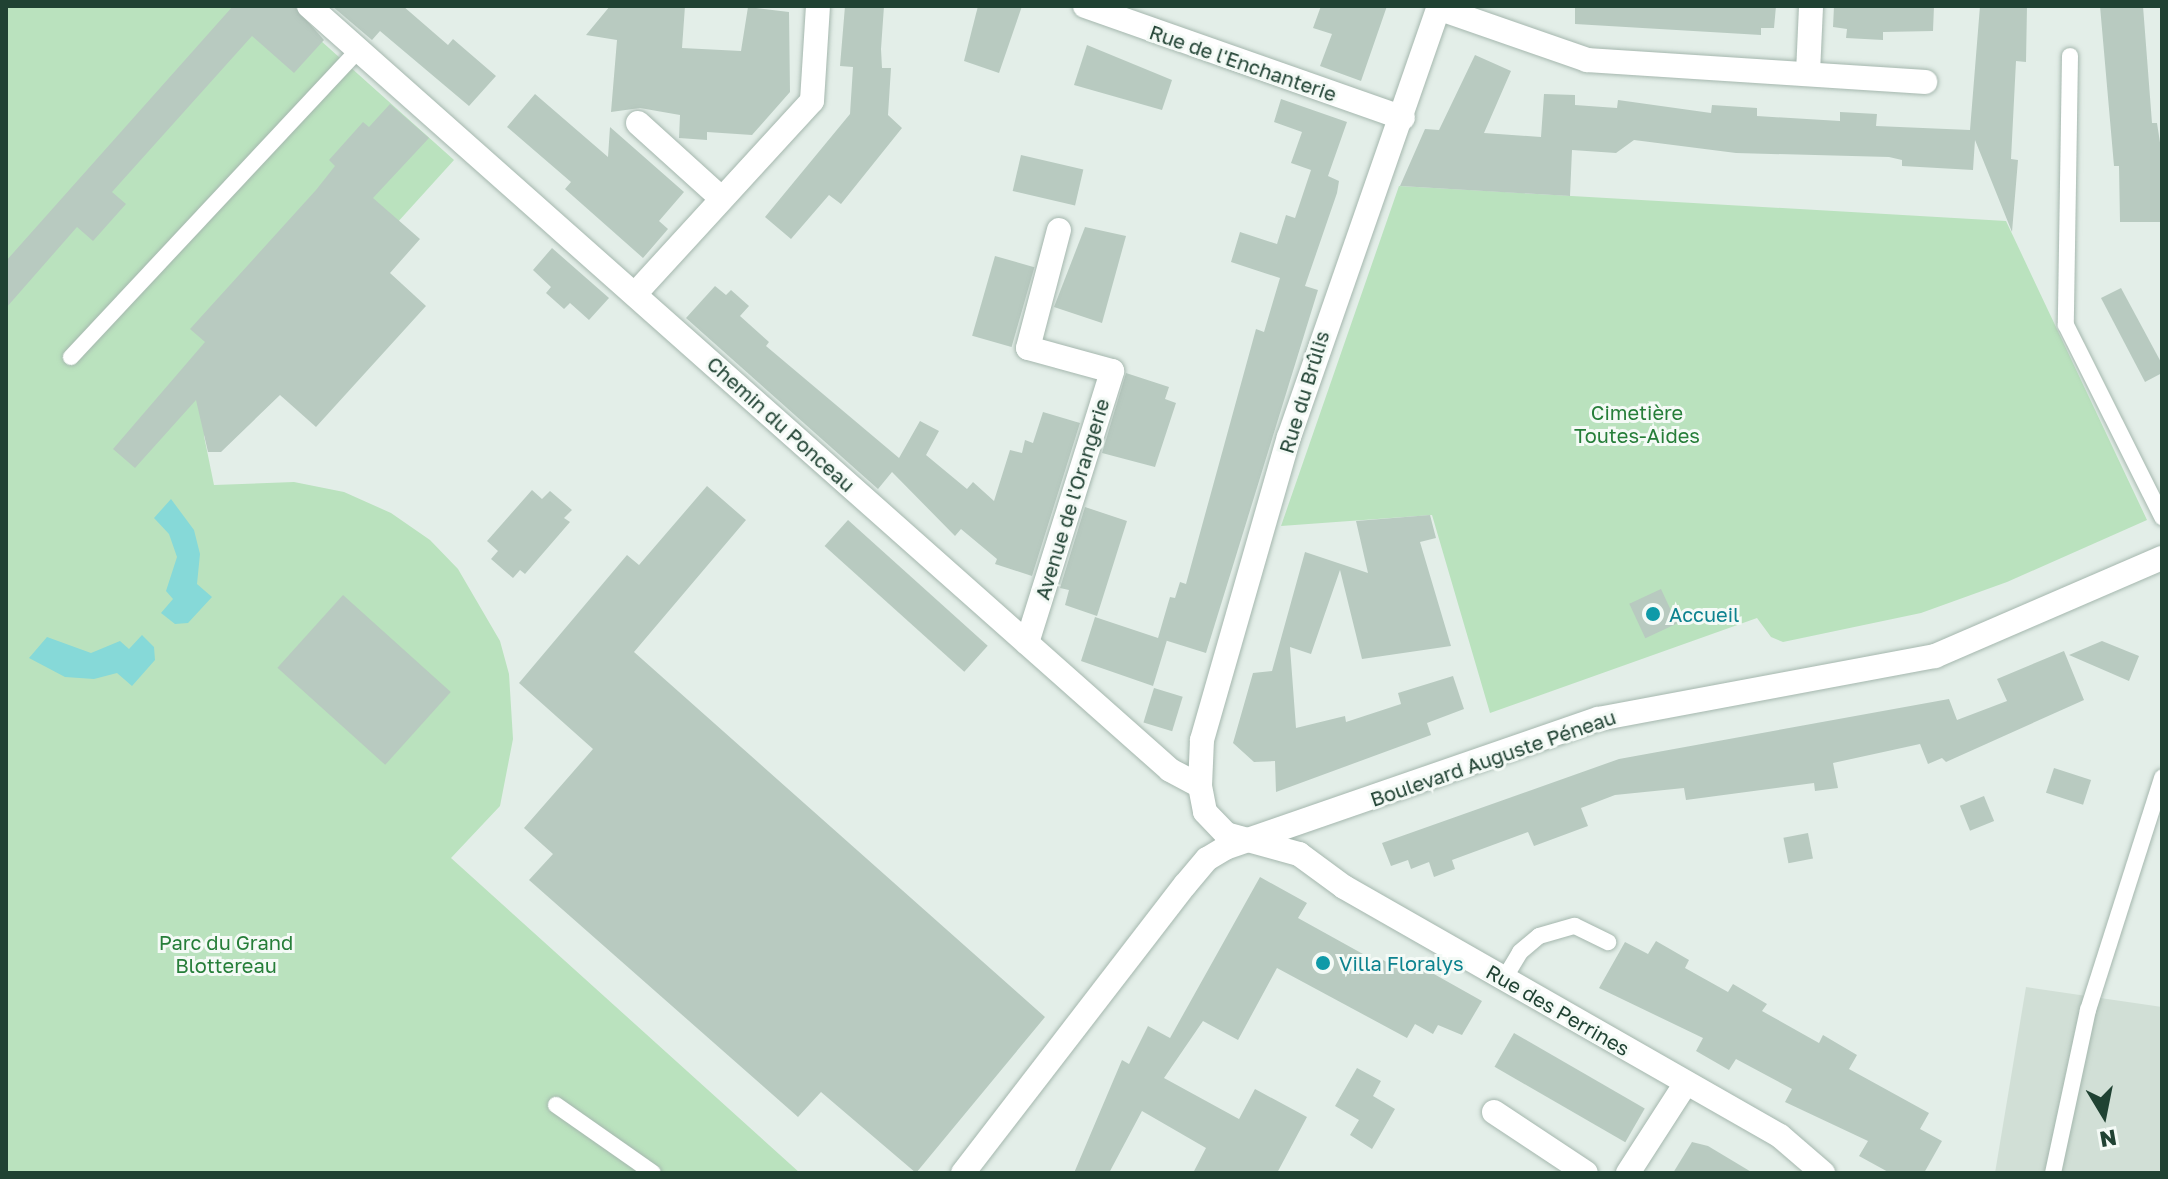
<!DOCTYPE html>
<meta charset="utf-8">
<style>
body{margin:0}
#map{position:relative;width:2168px;height:1179px;overflow:hidden;background:#e3eee8;font-family:"Golos Text",sans-serif}
div>[style]{position:absolute}
[style*='--x']{left:calc(var(--x)*1px);top:calc(var(--y)*1px);width:calc(var(--w)*1px);rotate:calc(var(--a)*1deg)}
.built>*{inset:0;background:#d1dfd6}
.green>*{inset:0;background:#bae2be}
.water>*{inset:0;background:#86d9d8}
.building>*{inset:0;background:#b8cac0;transform-origin:0 0}
.roads{filter:drop-shadow(0 0 2px #a5b7ae) drop-shadow(0 0 2px #a5b7ae)}
.service>*{height:16px;margin:-8px;padding:0 8px;transform-origin:8px;border-radius:8px;background:#fff}
.minor>*{height:24px;margin:-12px;padding:0 12px;transform-origin:12px;border-radius:12px;background:#fff}
.tertiary>*{height:24px;margin:-12px;padding:0 12px;transform-origin:12px;border-radius:12px;background:#fff}
.dots>*{width:22px;height:22px;translate:-50% -50%;box-sizing:border-box;border:4px solid #f4faf6;border-radius:50%}
span{translate:-50% -50%;white-space:nowrap;text-align:center;line-height:1.15;-webkit-text-stroke:6px #f4faf6;paint-order:stroke}
.street-label{font-size:20px;color:#204233}
.park-label{font-size:20px;color:#267e39}
.culture-label{font-size:20px;color:#0d838f}
.left{translate:0 -50%;text-align:left}
.frame{position:absolute;inset:0;border:8px solid #204233;pointer-events:none}
.north{position:absolute;left:2064px;top:1075px;width:80px;height:80px;-webkit-text-stroke:6px #f4faf6;paint-order:stroke;rotate:170deg;font-size:22px;font-weight:700;line-height:32px;text-align:center;color:#204233}
.north::after{content:'';display:block;margin:auto;width:28px;height:36px;background:#204233;clip-path:polygon(50% 0,100% 100%,50% 72%,0 100%)}
</style>
<div id="map">
<div class="built">
<i style="clip-path:polygon(2026px 987px,2162px 1007px,2162px 1173px,1995px 1173px)"></i>
</div>
<div class="green">
<i style="clip-path:polygon(6px 6px,282px 6px,454px 160px,204px 436px,214px 485px,294px 482px,344px 492px,391px 513px,430px 540px,458px 569px,500px 641px,509px 674px,513px 739px,500px 806px,451px 858px,800px 1173px,6px 1173px)"></i>
<i style="clip-path:polygon(1399px 186px,2006px 221px,2147px 520px,2007px 582px,1921px 613px,1783px 642px,1771px 637px,1757px 618px,1490px 713px,1432px 515px,1281px 526px)"></i>
</div>
<div class="water">
<i style="clip-path:polygon(171px 499px,194px 530px,200px 554px,197px 584px,212px 597px,188px 623px,175px 624px,161px 613px,173px 599px,166px 591px,177px 557px,169px 534px,154px 518px)"></i>
<i style="clip-path:polygon(142px 635px,154px 647px,155px 660px,132px 686px,117px 673px,94px 679px,65px 677px,29px 658px,47px 637px,91px 653px,120px 641px,129px 649px)"></i>
</div>
<div class="building">
<i style="clip-path:polygon(233px 6px,294px 6px,324px 40px,294px 73px,252px 36px,112px 192px,126px 204px,93px 241px,77px 227px,6px 308px,6px 261px)"></i>
<i style="clip-path:polygon(332px 6px,403px 6px,448px 45px,453px 39px,496px 76px,469px 106px,380px 31px,372px 40px)"></i>
<i style="clip-path:polygon(610px 6px,685px 6px,682px 48px,741px 51px,748px 7px,789px 12px,790px 92px,752px 135px,707px 132px,707px 140px,679px 138px,680px 115px,640px 108px,611px 112px,617px 40px,586px 35px)"></i>
<i style="clip-path:polygon(845px 6px,884px 6px,881px 49px,882px 68px,891px 68px,888px 115px,902px 128px,841px 204px,829px 195px,791px 239px,765px 217px,850px 114px,853px 67px,840px 66px)"></i>
<i style="clip-path:polygon(978px 6px,1022px 6px,999px 73px,964px 61px)"></i>
<i style="clip-path:polygon(1321px 6px,1387px 6px,1361px 81px,1320px 66px,1332px 34px,1313px 28px)"></i>
<i style="clip-path:polygon(1575px 6px,1776px 6px,1774px 28px,1761px 28px,1761px 35px,1575px 24px)"></i>
<i style="clip-path:polygon(1834px 6px,1934px 6px,1933px 31px,1883px 32px,1883px 40px,1846px 38px,1847px 29px,1833px 27px)"></i>
<i style="clip-path:polygon(1980px 6px,2027px 6px,2026px 62px,2016px 61px,2011px 159px,2018px 160px,2012px 232px,1975px 140px,1973px 170px,1902px 166px,1902px 160px,1889px 157px,1736px 153px,1634px 140px,1616px 153px,1572px 150px,1570px 196px,1400px 186px,1425px 129px,1439px 130px,1475px 55px,1511px 71px,1484px 133px,1541px 137px,1544px 94px,1575px 95px,1575px 105px,1617px 108px,1618px 100px,1711px 113px,1712px 105px,1757px 108px,1757px 116px,1840px 121px,1840px 112px,1877px 114px,1876px 126px,1970px 130px)"></i>
<i style="clip-path:polygon(2100px 6px,2143px 6px,2152px 123px,2157px 123px,2161px 149px,2161px 222px,2120px 222px,2119px 166px,2114px 166px)"></i>
<i style="clip-path:polygon(1087px 45px,1172px 80px,1162px 110px,1074px 85px)"></i>
<i style="clip-path:polygon(535px 94px,608px 157px,610px 127px,684px 192px,659px 221px,668px 229px,643px 258px,565px 189px,571px 182px,507px 127px)"></i>
<i style="clip-path:polygon(1281px 99px,1347px 122px,1328px 176px,1339px 181px,1337px 193px,1305px 286px,1318px 290px,1206px 653px,1158px 638px,1167px 640px,1153px 686px,1081px 661px,1095px 617px,1158px 638px,1170px 597px,1175px 598px,1180px 582px,1186px 584px,1256px 329px,1264px 332px,1280px 278px,1231px 262px,1240px 232px,1277px 244px,1286px 215px,1295px 218px,1311px 170px,1291px 163px,1302px 132px,1274px 122px)"></i>
<i style="clip-path:polygon(390px 104px,429px 138px,373px 198px,420px 239px,390px 273px,426px 306px,316px 427px,280px 395px,221px 452px,208px 452px,196px 400px,135px 468px,113px 449px,205px 342px,190px 329px,316px 190px,335px 166px,329px 160px,363px 122px,369px 127px)"></i>
<i style="left:1021px;top:155px;width:64px;height:37px;rotate:13deg"></i>
<i style="clip-path:polygon(1085px 227px,1126px 236px,1102px 323px,1054px 307px)"></i>
<i style="clip-path:polygon(552px 248px,609px 298px,589px 320px,570px 303px,564px 309px,546px 293px,551px 287px,533px 270px)"></i>
<i style="left:995px;top:256px;width:41px;height:83px;rotate:16deg"></i>
<i style="clip-path:polygon(715px 286px,726px 295px,731px 290px,749px 306px,740px 316px,769px 342px,766px 346px,899px 458px,920px 421px,939px 431px,926px 455px,967px 489px,973px 482px,994px 501px,1010px 450px,1022px 453px,1025px 440px,1033px 443px,1043px 412px,1080px 423px,1032px 576px,995px 564px,997px 559px,961px 529px,955px 536px,892px 472px,878px 489px,686px 318px)"></i>
<i style="clip-path:polygon(2121px 288px,2162px 364px,2162px 373px,2145px 382px,2101px 298px)"></i>
<i style="clip-path:polygon(1126px 373px,1169px 387px,1165px 399px,1176px 403px,1155px 467px,1102px 453px)"></i>
<i style="clip-path:polygon(707px 486px,746px 520px,634px 652px,1045px 1017px,916px 1173px,821px 1092px,798px 1117px,529px 880px,553px 854px,524px 828px,593px 749px,519px 683px,627px 555px,639px 565px)"></i>
<i style="clip-path:polygon(532px 490px,542px 499px,550px 491px,572px 510px,564px 518px,570px 522px,525px 574px,520px 570px,513px 578px,491px 559px,498px 551px,487px 541px)"></i>
<i style="clip-path:polygon(1085px 507px,1127px 521px,1097px 616px,1065px 605px,1069px 590px,1060px 588px)"></i>
<i style="clip-path:polygon(1430px 515px,1436px 538px,1420px 542px,1451px 646px,1362px 659px,1340px 570px,1311px 654px,1290px 647px,1296px 728px,1345px 716px,1346px 722px,1401px 704px,1398px 693px,1453px 676px,1464px 709px,1427px 723px,1431px 735px,1276px 792px,1275px 761px,1254px 762px,1233px 743px,1253px 673px,1272px 671px,1305px 552px,1368px 573px,1356px 521px)"></i>
<i style="left:848px;top:520px;width:188px;height:35px;rotate:42deg"></i>
<i style="left:1661px;top:589px;width:38px;height:35px;rotate:65deg"></i>
<i style="left:343px;top:595px;width:145px;height:98px;rotate:42deg"></i>
<i style="clip-path:polygon(2102px 641px,2139px 656px,2129px 681px,2069px 655px)"></i>
<i style="clip-path:polygon(2064px 651px,2084px 700px,1946px 762px,1942px 758px,1928px 764px,1920px 744px,1833px 763px,1838px 788px,1815px 791px,1814px 783px,1686px 800px,1684px 788px,1615px 795px,1581px 808px,1588px 826px,1534px 846px,1528px 832px,1452px 860px,1455px 869px,1434px 877px,1429px 862px,1411px 869px,1408px 860px,1391px 866px,1382px 843px,1619px 759px,1949px 699px,1957px 720px,2007px 701px,1997px 679px)"></i>
<i style="left:1154px;top:688px;width:30px;height:36px;rotate:17deg"></i>
<i style="left:2054px;top:768px;width:39px;height:26px;rotate:18deg"></i>
<i style="left:1984px;top:796px;width:27px;height:26px;rotate:68deg"></i>
<i style="left:1808px;top:833px;width:26px;height:25px;rotate:79deg"></i>
<i style="clip-path:polygon(1260px 877px,1307px 903px,1298px 918px,1381px 964px,1383px 960px,1402px 971px,1409px 960px,1482px 1001px,1462px 1035px,1438px 1025px,1433px 1034px,1415px 1024px,1407px 1038px,1277px 968px,1238px 1040px,1203px 1021px,1164px 1078px,1239px 1119px,1255px 1089px,1307px 1117px,1277px 1173px,1193px 1173px,1206px 1148px,1142px 1111px,1109px 1173px,1074px 1173px,1122px 1060px,1129px 1064px,1148px 1026px,1170px 1038px)"></i>
<i style="clip-path:polygon(1656px 941px,1689px 960px,1685px 968px,1728px 992px,1733px 984px,1767px 1004px,1762px 1011px,1819px 1043px,1823px 1035px,1857px 1055px,1849px 1069px,1929px 1113px,1920px 1129px,1942px 1141px,1924px 1173px,1890px 1173px,1859px 1156px,1868px 1141px,1785px 1102px,1792px 1089px,1736px 1059px,1729px 1070px,1696px 1051px,1703px 1038px,1599px 988px,1625px 942px,1648px 954px)"></i>
<i style="left:1514px;top:1033px;width:151px;height:39px;rotate:30deg"></i>
<i style="clip-path:polygon(1357px 1068px,1381px 1081px,1373px 1096px,1395px 1109px,1372px 1149px,1350px 1135px,1359px 1120px,1335px 1106px)"></i>
<i style="clip-path:polygon(1692px 1142px,1708px 1146px,1753px 1173px,1673px 1173px)"></i>
</div>
<div class="roads">
<div class="service">
<i style="--x:2070;--y:56;--w:269;--a:90.9"></i>
<i style="--x:2066;--y:325;--w:215;--a:63.4"></i>
<i style="--x:71;--y:357;--w:420;--a:-46.9"></i>
<i style="--x:1504;--y:979;--w:31;--a:-59"></i>
<i style="--x:1520;--y:952;--w:25;--a:-40"></i>
<i style="--x:1539;--y:936;--w:37;--a:-16"></i>
<i style="--x:1575;--y:926;--w:37;--a:26"></i>
<i style="--x:556;--y:1105;--w:118;--a:35"></i>
<i style="--x:2053;--y:1173;--w:167;--a:-77.9"></i>
<i style="--x:2088;--y:1010;--w:244;--a:-72.3"></i>
</div>
<div class="minor">
<i style="--x:309;--y:6;--w:1151;--a:41.58"></i>
<i style="--x:1170;--y:770;--w:34;--a:28"></i>
<i style="--x:1200;--y:786;--w:26;--a:79"></i>
<i style="--x:1205;--y:812;--w:30;--a:46"></i>
<i style="--x:1226;--y:834;--w:76;--a:15.3"></i>
<i style="--x:1299;--y:854;--w:56;--a:36.3"></i>
<i style="--x:1344;--y:887;--w:502;--a:29.73"></i>
<i style="--x:1780;--y:1136;--w:57;--a:40.7"></i>
<i style="--x:1085;--y:6;--w:337;--a:19.4"></i>
<i style="--x:1438;--y:8;--w:158;--a:19.2"></i>
<i style="--x:1587;--y:60;--w:339;--a:3.7"></i>
<i style="--x:1808;--y:73;--w:67;--a:-87.4"></i>
<i style="--x:638;--y:123;--w:112;--a:42.1"></i>
<i style="--x:635;--y:294;--w:262;--a:-47.5"></i>
<i style="--x:812;--y:101;--w:95;--a:-86.4"></i>
<i style="--x:1027;--y:643;--w:285;--a:-72.6"></i>
<i style="--x:1112;--y:371;--w:87;--a:-164.7"></i>
<i style="--x:1028;--y:348;--w:122;--a:-75.3"></i>
<i style="--x:1200;--y:786;--w:46;--a:-87.5"></i>
<i style="--x:1202;--y:740;--w:315;--a:-74"></i>
<i style="--x:1289;--y:437;--w:456;--a:-70.8"></i>
<i style="--x:1494;--y:1112;--w:110;--a:33.5"></i>
<i style="--x:1628;--y:1173;--w:107;--a:-57.2"></i>
</div>
<div class="tertiary">
<i style="--x:963;--y:1173;--w:364;--a:-52.4"></i>
<i style="--x:1185;--y:885;--w:34;--a:-50"></i>
<i style="--x:1207;--y:859;--w:21;--a:-31"></i>
<i style="--x:1225;--y:848;--w:395;--a:-19.1"></i>
<i style="--x:1598;--y:719;--w:343;--a:-10.6"></i>
<i style="--x:1935;--y:656;--w:247;--a:-23.4"></i>
</div>
</div>
<div class="dots">
<i style="left:1653px;top:614px;background:#0f9aa8"></i>
<i style="left:1323px;top:963px;background:#0f9aa8"></i>
</div>
<div class="street-label">
<span style="left:1243px;top:63px;rotate:19deg">Rue de l'Enchanterie</span>
<span style="left:1304px;top:392px;rotate:-73deg">Rue du Brûlis</span>
<span style="left:781px;top:424px;rotate:42deg">Chemin du Ponceau</span>
<span style="left:1072px;top:499px;rotate:-73deg">Avenue de l'Orangerie</span>
<span style="left:1493px;top:758px;rotate:-19deg">Boulevard Auguste Péneau</span>
<span style="left:1558px;top:1010px;rotate:30deg">Rue des Perrines</span>
</div>
<div class="park-label">
<span style="left:1637px;top:424px">Cimetière<br>Toutes-Aides</span>
<span style="left:226px;top:954px">Parc du Grand<br>Blottereau</span>
</div>
<div class="culture-label">
<span class="left" style="left:1669px;top:614px">Accueil</span>
<span class="left" style="left:1339px;top:963px">Villa Floralys</span>
</div>
<div class="frame"></div>
<div class="north">N</div>
</div>
